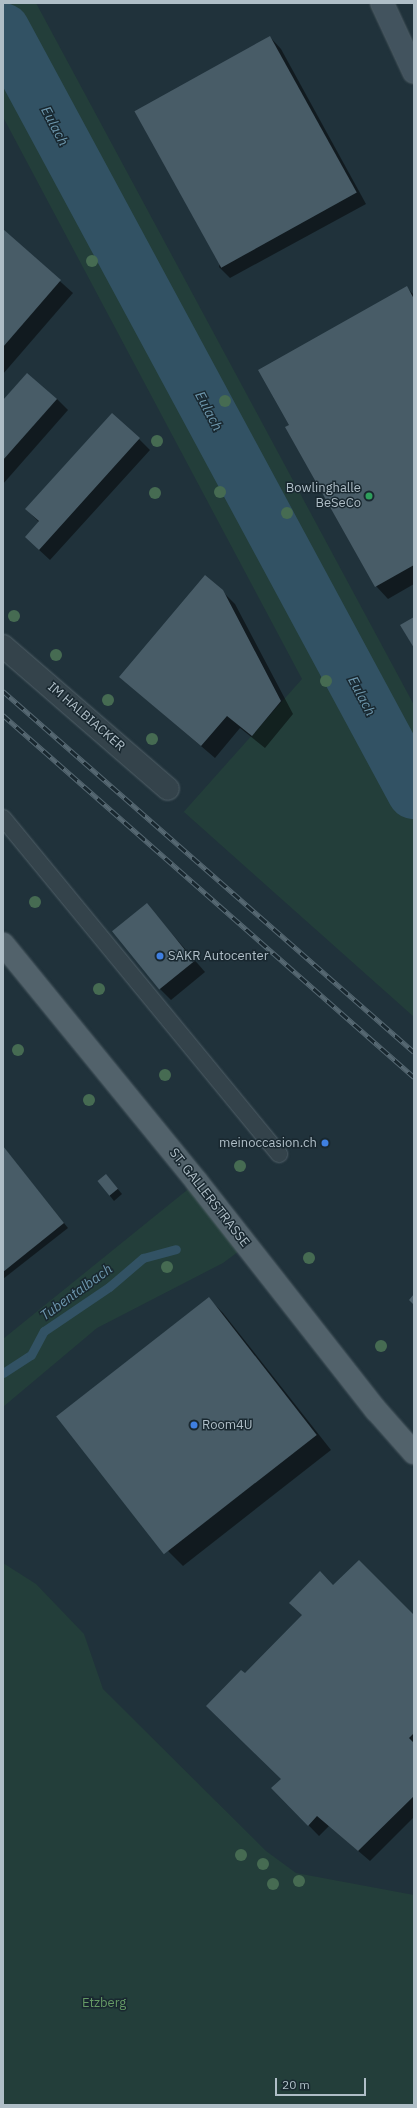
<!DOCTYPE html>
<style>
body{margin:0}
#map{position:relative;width:417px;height:2108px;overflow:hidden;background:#20323b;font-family:"IBM Plex Sans",sans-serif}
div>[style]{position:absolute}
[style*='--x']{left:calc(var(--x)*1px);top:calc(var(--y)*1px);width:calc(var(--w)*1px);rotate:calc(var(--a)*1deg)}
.green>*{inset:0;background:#233e3a}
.shadow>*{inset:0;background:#0007}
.stream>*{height:9px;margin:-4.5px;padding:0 4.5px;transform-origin:4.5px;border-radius:4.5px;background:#325264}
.river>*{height:54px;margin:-27px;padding:0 27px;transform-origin:27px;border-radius:27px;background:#325264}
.building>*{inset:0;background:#485c67;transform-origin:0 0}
.roads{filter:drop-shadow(0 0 1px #526169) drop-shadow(0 0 1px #526169)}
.lane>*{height:16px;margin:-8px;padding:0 8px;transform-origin:8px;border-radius:8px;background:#34434b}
.street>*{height:22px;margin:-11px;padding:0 11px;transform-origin:11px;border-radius:11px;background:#34434b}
.secondary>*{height:22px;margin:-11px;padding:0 11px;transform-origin:11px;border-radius:11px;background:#42535e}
.primary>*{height:22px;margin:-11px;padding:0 11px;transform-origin:11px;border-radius:11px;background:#52626b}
.rail>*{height:4.5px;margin-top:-2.25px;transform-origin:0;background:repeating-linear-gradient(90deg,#192830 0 9px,#566872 0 18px);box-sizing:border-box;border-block:1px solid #566872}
.trees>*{width:12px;height:12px;margin:-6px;border-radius:50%;background:#466b52}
.dots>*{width:11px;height:11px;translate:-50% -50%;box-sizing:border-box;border:2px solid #192830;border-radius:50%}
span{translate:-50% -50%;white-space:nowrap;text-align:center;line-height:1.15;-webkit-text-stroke:3px #192830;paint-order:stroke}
.poi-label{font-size:13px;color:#afbec7}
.right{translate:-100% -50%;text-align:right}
.left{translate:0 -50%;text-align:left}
.street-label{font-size:13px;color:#afbec7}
.park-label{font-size:13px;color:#659a65}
.water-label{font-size:14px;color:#6d97ad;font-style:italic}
.frame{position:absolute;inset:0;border:4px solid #afbec7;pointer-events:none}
.scale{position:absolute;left:275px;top:2078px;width:91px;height:18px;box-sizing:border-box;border:2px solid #afbec7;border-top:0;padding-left:5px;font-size:12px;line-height:14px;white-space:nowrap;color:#afbec7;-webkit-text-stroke:3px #192830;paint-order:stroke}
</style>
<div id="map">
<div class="green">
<i style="clip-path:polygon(3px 3px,36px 3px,414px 705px,414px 1017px,184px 812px,180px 816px,302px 679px,3px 117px)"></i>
<i style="clip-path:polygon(197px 1182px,246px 1246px,223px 1263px,97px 1328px,3px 1407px,3px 1339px)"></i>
<i style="clip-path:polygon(3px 1563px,36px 1584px,84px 1634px,103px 1689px,266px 1851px,296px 1873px,414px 1895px,414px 2105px,3px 2105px)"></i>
</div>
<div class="shadow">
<i style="clip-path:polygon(270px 37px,281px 49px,366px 204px,230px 278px,219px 267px)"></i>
<i style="clip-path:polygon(3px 230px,73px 293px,3px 374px)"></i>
<i style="clip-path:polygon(407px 288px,414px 295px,414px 584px,388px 599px,376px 586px)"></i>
<i style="clip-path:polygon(57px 399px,68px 410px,3px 484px,3px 402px)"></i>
<i style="clip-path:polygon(139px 439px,150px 450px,50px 560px,37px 548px,39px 522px,26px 509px)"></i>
<i style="clip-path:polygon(222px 591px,235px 604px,293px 714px,265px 748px,240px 728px,215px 758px,120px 677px)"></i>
<i style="clip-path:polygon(147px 905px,205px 972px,171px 1000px,160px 989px)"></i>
<i style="clip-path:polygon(3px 1147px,68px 1228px,3px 1279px)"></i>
<i style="clip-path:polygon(106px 1175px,122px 1194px,114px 1201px,110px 1196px)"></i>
<i style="clip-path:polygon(209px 1299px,223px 1313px,331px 1450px,183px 1566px,169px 1552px,60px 1420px)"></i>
<i style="clip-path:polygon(333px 1586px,414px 1617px,414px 1817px,370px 1861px,329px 1826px,319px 1836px,272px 1788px,282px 1779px,245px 1674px)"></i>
</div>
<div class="stream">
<i style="--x:3;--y:1373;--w:33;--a:-33"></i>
<i style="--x:31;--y:1355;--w:27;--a:-62"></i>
<i style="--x:44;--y:1331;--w:78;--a:-34.1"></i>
<i style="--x:109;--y:1287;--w:45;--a:-40.5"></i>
<i style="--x:143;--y:1258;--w:34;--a:-15"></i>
</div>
<div class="river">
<i style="--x:3;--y:30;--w:866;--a:61.66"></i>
</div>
<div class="building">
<i style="left:270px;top:36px;width:179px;height:155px;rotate:61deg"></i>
<i style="clip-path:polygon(3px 229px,61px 280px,3px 347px)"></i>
<i style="clip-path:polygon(407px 286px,414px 299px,414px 565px,375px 587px,285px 427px,289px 425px,258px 370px)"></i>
<i style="clip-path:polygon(27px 373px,57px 399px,3px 460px,3px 400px)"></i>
<i style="clip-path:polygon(112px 413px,140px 438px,39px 550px,25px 537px,39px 521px,25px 509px)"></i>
<i style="clip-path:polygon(205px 575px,223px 590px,281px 701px,252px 736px,227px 716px,201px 746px,119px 677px)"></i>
<i style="clip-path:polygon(414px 617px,414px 648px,400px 625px)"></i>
<i style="left:147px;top:903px;width:75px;height:45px;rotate:51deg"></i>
<i style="clip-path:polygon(3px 1146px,64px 1223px,3px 1272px)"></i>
<i style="left:106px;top:1174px;width:19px;height:11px;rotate:51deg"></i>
<i style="clip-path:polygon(414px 1294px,414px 1305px,409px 1300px)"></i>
<i style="left:209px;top:1297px;width:175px;height:194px;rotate:52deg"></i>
<i style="clip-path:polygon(359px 1560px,414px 1615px,414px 1733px,409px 1738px,414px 1743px,414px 1796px,358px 1851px,317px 1816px,308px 1826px,271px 1788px,281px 1779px,206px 1706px,241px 1670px,245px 1673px,302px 1615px,289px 1603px,320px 1571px,333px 1585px)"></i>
</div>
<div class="roads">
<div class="lane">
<i style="--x:3;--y:818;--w:435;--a:50.6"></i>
</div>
<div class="street">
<i style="--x:3;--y:646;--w:218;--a:40.9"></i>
</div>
<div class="secondary">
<i style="--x:382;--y:3;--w:76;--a:65.1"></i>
</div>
<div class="primary">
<i style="--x:3;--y:944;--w:307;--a:50.8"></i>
<i style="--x:197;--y:1182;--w:290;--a:51.9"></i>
<i style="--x:376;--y:1410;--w:57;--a:48.5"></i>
</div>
</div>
<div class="rail">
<i style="--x:3;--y:691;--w:547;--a:41.29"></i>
<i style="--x:3;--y:715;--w:548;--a:41.37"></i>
</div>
<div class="trees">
<i style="left:92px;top:261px"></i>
<i style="left:225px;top:401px"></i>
<i style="left:157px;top:441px"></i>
<i style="left:220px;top:492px"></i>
<i style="left:155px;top:493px"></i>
<i style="left:287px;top:513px"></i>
<i style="left:14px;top:616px"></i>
<i style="left:56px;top:655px"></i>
<i style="left:326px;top:681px"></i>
<i style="left:108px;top:700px"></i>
<i style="left:152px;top:739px"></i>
<i style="left:35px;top:902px"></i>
<i style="left:99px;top:989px"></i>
<i style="left:18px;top:1050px"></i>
<i style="left:165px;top:1075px"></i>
<i style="left:89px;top:1100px"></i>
<i style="left:240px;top:1166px"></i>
<i style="left:309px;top:1258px"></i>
<i style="left:167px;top:1267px"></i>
<i style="left:381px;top:1346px"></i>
<i style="left:241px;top:1855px"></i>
<i style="left:263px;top:1864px"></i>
<i style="left:299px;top:1881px"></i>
<i style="left:273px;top:1884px"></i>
</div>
<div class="dots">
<i style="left:369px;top:496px;background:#2e9e5b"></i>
<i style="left:160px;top:956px;background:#3f7fe0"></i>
<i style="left:325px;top:1143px;background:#3f7fe0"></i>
<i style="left:194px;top:1425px;background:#3f7fe0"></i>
</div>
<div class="poi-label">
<span class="right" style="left:361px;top:496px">Bowlinghalle<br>BeSeCo</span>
<span class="left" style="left:168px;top:956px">SAKR Autocenter</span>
<span class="right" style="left:317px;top:1143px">meinoccasion.ch</span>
<span class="left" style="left:202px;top:1425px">Room4U</span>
</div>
<div class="street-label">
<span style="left:86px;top:717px;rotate:41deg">IM HALBIACKER</span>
<span style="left:209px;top:1198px;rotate:52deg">ST. GALLERSTRASSE</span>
</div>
<div class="park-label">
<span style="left:104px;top:2003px">Etzberg</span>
</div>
<div class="water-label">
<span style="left:55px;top:126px;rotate:62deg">Eulach</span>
<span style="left:209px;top:411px;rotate:62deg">Eulach</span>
<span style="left:362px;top:696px;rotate:62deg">Eulach</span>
<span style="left:76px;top:1292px;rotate:-36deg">Tubentalbach</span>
</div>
<div class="frame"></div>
<div class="scale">20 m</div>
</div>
